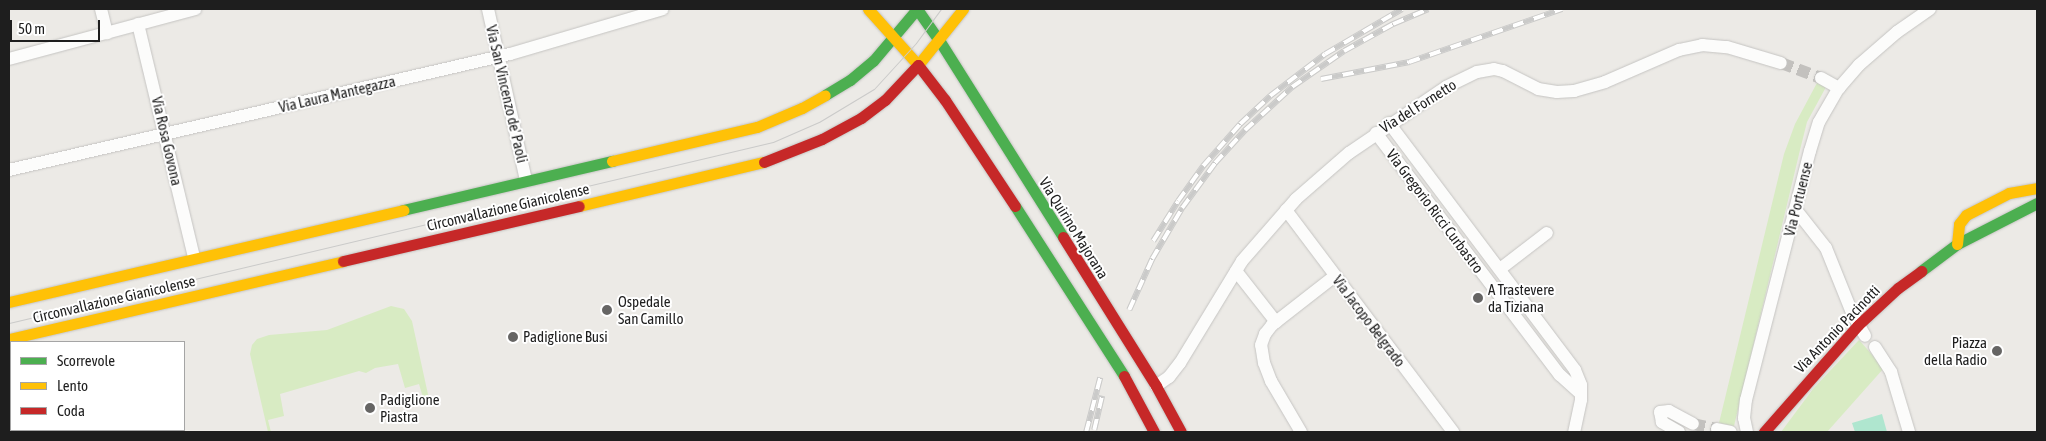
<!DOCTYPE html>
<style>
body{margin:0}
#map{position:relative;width:2046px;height:441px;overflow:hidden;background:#eceae6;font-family:"Asap Condensed",sans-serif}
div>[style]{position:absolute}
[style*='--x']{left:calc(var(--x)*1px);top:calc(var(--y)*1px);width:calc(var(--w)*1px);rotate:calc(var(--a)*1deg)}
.grass>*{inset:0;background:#d8ebc3}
.pitch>*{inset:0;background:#afe6cf}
.street-tunnel>*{height:12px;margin-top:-6px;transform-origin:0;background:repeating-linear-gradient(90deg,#c3c1be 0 12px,transparent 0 18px)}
.roads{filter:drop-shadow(0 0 1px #c5c4c2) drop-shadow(0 0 1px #c5c4c2)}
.street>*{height:12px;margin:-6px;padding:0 6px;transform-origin:6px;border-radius:6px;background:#fcfcfb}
.fast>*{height:11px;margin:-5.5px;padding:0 5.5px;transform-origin:5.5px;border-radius:5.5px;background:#4caf50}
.slow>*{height:11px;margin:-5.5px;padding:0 5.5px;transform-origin:5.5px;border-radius:5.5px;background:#ffc107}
.jam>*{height:11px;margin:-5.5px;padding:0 5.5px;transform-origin:5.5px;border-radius:5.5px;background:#c62828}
.tram>*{height:1px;margin:-0.5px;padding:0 0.5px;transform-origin:0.5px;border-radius:0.5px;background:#cacac9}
.rail>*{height:5.5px;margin-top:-2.75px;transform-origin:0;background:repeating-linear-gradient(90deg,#fff 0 11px,#cacac9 0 22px);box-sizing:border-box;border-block:1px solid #cacac9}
.dots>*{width:14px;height:14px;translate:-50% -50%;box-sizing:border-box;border:2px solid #fff;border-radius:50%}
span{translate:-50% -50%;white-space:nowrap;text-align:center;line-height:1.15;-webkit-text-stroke:4px #fff;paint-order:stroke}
.street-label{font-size:15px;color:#1e1e1e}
.poi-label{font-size:15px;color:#1e1e1e}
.left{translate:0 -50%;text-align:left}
.right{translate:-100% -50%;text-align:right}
.frame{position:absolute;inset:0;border:10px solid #1e1e1e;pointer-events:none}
.legend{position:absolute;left:10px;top:341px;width:175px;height:90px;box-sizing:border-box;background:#fff;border:1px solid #a5a5a5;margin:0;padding:6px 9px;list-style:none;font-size:15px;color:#1e1e1e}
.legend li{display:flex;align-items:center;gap:10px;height:25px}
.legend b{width:25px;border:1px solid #a5a5a5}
.scale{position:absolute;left:10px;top:20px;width:90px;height:22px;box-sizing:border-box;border:2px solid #1e1e1e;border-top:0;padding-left:6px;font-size:15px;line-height:18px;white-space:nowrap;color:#1e1e1e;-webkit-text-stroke:4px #fff;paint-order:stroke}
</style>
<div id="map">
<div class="grass">
<i style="clip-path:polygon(1818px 81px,1826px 87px,1807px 122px,1800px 150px,1734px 426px,1719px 423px,1784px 154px,1795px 124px)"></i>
<i style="clip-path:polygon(391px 306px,404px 309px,412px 321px,429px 399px,424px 401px,419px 384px,405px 388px,398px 364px,375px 368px,366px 373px,359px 371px,280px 394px,284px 416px,268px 420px,271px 432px,268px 432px,250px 354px,252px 345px,257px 339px,269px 335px,327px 330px)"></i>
<i style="clip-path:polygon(1859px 340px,1884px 368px,1827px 432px,1781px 432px,1813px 389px)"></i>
</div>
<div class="pitch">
<i style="clip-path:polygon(1882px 414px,1887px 432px,1855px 432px,1852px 423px)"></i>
</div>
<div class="street-tunnel">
<i style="--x:1781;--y:63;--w:43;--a:20.6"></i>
<i style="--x:1693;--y:424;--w:25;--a:12"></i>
</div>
<div class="roads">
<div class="street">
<i style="--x:101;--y:9;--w:25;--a:76"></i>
<i style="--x:488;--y:9;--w:175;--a:77.5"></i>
<i style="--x:138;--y:24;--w:241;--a:76.5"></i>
<i style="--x:9;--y:59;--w:193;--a:-15"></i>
<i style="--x:1821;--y:78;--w:21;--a:29"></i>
<i style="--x:1389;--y:123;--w:309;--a:53"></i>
<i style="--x:1575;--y:370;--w:16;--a:68"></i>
<i style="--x:1581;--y:385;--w:15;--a:90"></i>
<i style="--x:1581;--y:400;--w:33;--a:102"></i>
<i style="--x:1376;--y:133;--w:304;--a:52.8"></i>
<i style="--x:1560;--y:375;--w:28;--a:42"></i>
<i style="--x:9;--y:170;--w:514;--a:-13.04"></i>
<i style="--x:510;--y:54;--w:159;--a:-16.4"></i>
<i style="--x:1286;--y:210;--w:278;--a:53"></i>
<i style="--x:1796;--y:210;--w:48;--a:51.7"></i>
<i style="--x:1826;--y:248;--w:72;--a:68.1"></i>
<i style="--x:1853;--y:315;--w:24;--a:60"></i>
<i style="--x:1500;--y:269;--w:59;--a:-37.5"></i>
<i style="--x:1236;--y:271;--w:65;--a:51.9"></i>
<i style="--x:1875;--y:347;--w:30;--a:57"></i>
<i style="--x:1891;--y:372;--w:63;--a:73.3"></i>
<i style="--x:1156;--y:386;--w:16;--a:-35"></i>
<i style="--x:1169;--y:377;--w:18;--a:-52"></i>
<i style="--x:1180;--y:363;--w:119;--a:-58.7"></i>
<i style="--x:1242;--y:261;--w:82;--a:-48.9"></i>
<i style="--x:1296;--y:199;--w:70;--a:-41"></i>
<i style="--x:1349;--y:153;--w:117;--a:-34.2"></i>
<i style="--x:1446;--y:87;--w:34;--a:-26"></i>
<i style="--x:1477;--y:72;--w:17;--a:-10"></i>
<i style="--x:1494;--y:69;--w:9;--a:13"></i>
<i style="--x:1503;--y:71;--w:39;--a:27"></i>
<i style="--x:1538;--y:89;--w:19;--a:9"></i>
<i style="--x:1557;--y:92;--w:17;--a:-3"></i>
<i style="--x:1574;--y:91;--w:32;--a:-16"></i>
<i style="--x:1605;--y:82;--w:81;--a:-23.4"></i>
<i style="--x:1679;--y:50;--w:24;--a:-12"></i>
<i style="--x:1702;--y:45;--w:25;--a:5"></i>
<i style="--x:1727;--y:47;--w:56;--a:16.5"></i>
<i style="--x:1717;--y:429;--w:14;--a:12"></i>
<i style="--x:1301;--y:432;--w:59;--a:-120.5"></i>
<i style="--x:1271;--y:381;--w:19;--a:-111"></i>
<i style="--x:1264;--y:363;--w:18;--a:-99"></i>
<i style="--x:1261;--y:345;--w:12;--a:-70"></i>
<i style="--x:1265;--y:334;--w:11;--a:-52"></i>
<i style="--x:1272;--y:325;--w:80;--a:-37.9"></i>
<i style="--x:1679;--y:432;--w:20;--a:-150"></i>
<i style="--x:1662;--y:422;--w:10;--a:-101"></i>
<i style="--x:1660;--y:412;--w:9;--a:-6"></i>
<i style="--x:1669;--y:411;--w:27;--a:28"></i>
<i style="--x:1747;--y:432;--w:14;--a:-102"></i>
<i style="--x:1744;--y:418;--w:18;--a:-84"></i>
<i style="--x:1746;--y:400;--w:257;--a:-75.6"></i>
<i style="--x:1810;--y:151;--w:30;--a:-73"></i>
<i style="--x:1819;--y:122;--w:39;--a:-60"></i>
<i style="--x:1839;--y:88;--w:30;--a:-49"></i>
<i style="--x:1859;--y:65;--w:50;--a:-41"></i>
<i style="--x:1897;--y:32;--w:40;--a:-34.9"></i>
</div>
<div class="fast">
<i style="--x:825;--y:95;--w:29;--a:-31"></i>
<i style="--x:850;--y:80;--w:30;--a:-40"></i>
<i style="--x:873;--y:61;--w:68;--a:-49.8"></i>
<i style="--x:917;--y:9;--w:38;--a:55"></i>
<i style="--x:939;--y:40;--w:233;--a:57.8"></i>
<i style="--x:1015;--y:206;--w:202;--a:57.3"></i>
<i style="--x:403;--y:210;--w:215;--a:-13.2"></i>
<i style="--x:1921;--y:271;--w:45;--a:-36.9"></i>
<i style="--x:1957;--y:244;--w:90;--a:-27.1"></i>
</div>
<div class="slow">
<i style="--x:868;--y:9;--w:75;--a:48.2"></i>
<i style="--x:918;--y:65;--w:72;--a:-51.2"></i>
<i style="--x:612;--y:161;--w:149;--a:-13.2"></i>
<i style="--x:757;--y:127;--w:49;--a:-22.9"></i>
<i style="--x:802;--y:108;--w:26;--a:-29"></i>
<i style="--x:579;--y:206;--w:190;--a:-13.4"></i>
<i style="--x:1957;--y:244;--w:20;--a:-84"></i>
<i style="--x:1959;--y:224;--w:11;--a:-52"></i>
<i style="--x:1966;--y:215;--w:48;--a:-27.1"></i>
<i style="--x:2009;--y:193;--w:28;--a:-10"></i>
<i style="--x:9;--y:302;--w:405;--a:-13.1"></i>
<i style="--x:9;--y:339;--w:343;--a:-13.1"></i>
</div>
<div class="jam">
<i style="--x:764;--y:162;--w:62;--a:-21.6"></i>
<i style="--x:822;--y:139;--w:44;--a:-28.3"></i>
<i style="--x:861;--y:118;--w:30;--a:-37"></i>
<i style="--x:885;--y:100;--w:48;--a:-46.7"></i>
<i style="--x:918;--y:65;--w:44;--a:52.4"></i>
<i style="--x:945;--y:100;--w:127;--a:56.6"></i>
<i style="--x:1063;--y:237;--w:176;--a:58"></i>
<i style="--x:1156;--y:386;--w:52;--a:61.5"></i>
<i style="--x:343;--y:261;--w:242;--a:-13.1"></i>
<i style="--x:1124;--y:376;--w:64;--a:61.8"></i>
<i style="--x:1764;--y:432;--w:142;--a:-48.7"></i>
<i style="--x:1858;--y:325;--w:54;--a:-42.8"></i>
<i style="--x:1898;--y:288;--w:29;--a:-36"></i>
</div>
</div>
<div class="tram">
<i style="--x:9;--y:323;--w:785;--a:-13.33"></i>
<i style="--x:773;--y:142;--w:50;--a:-23.5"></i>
<i style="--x:819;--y:122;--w:64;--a:-31"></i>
<i style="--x:874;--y:89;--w:62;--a:-47.6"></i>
<i style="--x:916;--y:43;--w:42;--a:-53.7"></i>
</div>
<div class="rail">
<i style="--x:1321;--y:79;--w:90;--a:-10.9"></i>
<i style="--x:1409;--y:62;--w:162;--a:-19.1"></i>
<i style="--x:1153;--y:241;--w:47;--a:-58"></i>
<i style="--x:1178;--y:201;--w:43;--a:-54.5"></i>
<i style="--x:1203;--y:166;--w:56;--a:-48.6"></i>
<i style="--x:1240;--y:124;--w:41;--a:-43"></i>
<i style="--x:1270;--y:96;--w:69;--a:-37.4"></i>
<i style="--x:1325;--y:54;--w:89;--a:-30.3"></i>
<i style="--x:1129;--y:310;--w:56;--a:-65.7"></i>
<i style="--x:1152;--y:259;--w:59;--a:-59.5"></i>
<i style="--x:1182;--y:208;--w:56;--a:-53.7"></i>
<i style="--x:1215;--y:163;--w:45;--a:-47.7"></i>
<i style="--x:1245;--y:130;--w:64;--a:-42.5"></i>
<i style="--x:1292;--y:87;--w:63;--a:-34.7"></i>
<i style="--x:1344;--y:51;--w:56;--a:-28.9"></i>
<i style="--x:1393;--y:24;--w:38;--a:-23"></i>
<i style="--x:1094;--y:430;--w:35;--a:-77"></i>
<i style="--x:1086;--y:432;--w:56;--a:-75.5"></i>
</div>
<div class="dots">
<i style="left:1478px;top:298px;background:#666564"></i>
<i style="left:607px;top:310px;background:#666564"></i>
<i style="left:513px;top:337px;background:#666564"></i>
<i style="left:1997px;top:351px;background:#666564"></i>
<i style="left:370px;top:408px;background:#666564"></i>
</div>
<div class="street-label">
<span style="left:337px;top:94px;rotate:-13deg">Via Laura Mantegazza</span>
<span style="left:507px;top:94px;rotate:77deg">Via San Vincenzo de' Paoli</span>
<span style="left:1418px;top:106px;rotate:-32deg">Via del Fornetto</span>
<span style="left:167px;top:141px;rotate:77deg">Via Rosa Govona</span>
<span style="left:1798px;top:199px;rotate:-76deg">Via Portuense</span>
<span style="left:508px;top:207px;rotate:-13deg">Circonvallazione Gianicolense</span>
<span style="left:1435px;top:211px;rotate:53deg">Via Gregorio Ricci Curbastro</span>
<span style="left:1074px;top:228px;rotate:58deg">Via Quirino Majorana</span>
<span style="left:114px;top:299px;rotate:-13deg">Circonvallazione Gianicolense</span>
<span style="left:1369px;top:321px;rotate:53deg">Via Jacopo Belgrado</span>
<span style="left:1837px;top:329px;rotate:-46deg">Via Antonio Pacinotti</span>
</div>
<div class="poi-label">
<span class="left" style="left:1488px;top:298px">A Trastevere<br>da Tiziana</span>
<span class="left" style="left:618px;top:310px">Ospedale<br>San Camillo</span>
<span class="left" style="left:523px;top:337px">Padiglione Busi</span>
<span class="right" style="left:1987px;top:351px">Piazza<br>della Radio</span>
<span class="left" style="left:380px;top:408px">Padiglione<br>Piastra</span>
</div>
<div class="frame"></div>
<ul class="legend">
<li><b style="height:6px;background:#4caf50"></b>Scorrevole</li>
<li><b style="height:6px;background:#ffc107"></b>Lento</li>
<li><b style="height:6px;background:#c62828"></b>Coda</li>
</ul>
<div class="scale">50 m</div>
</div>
